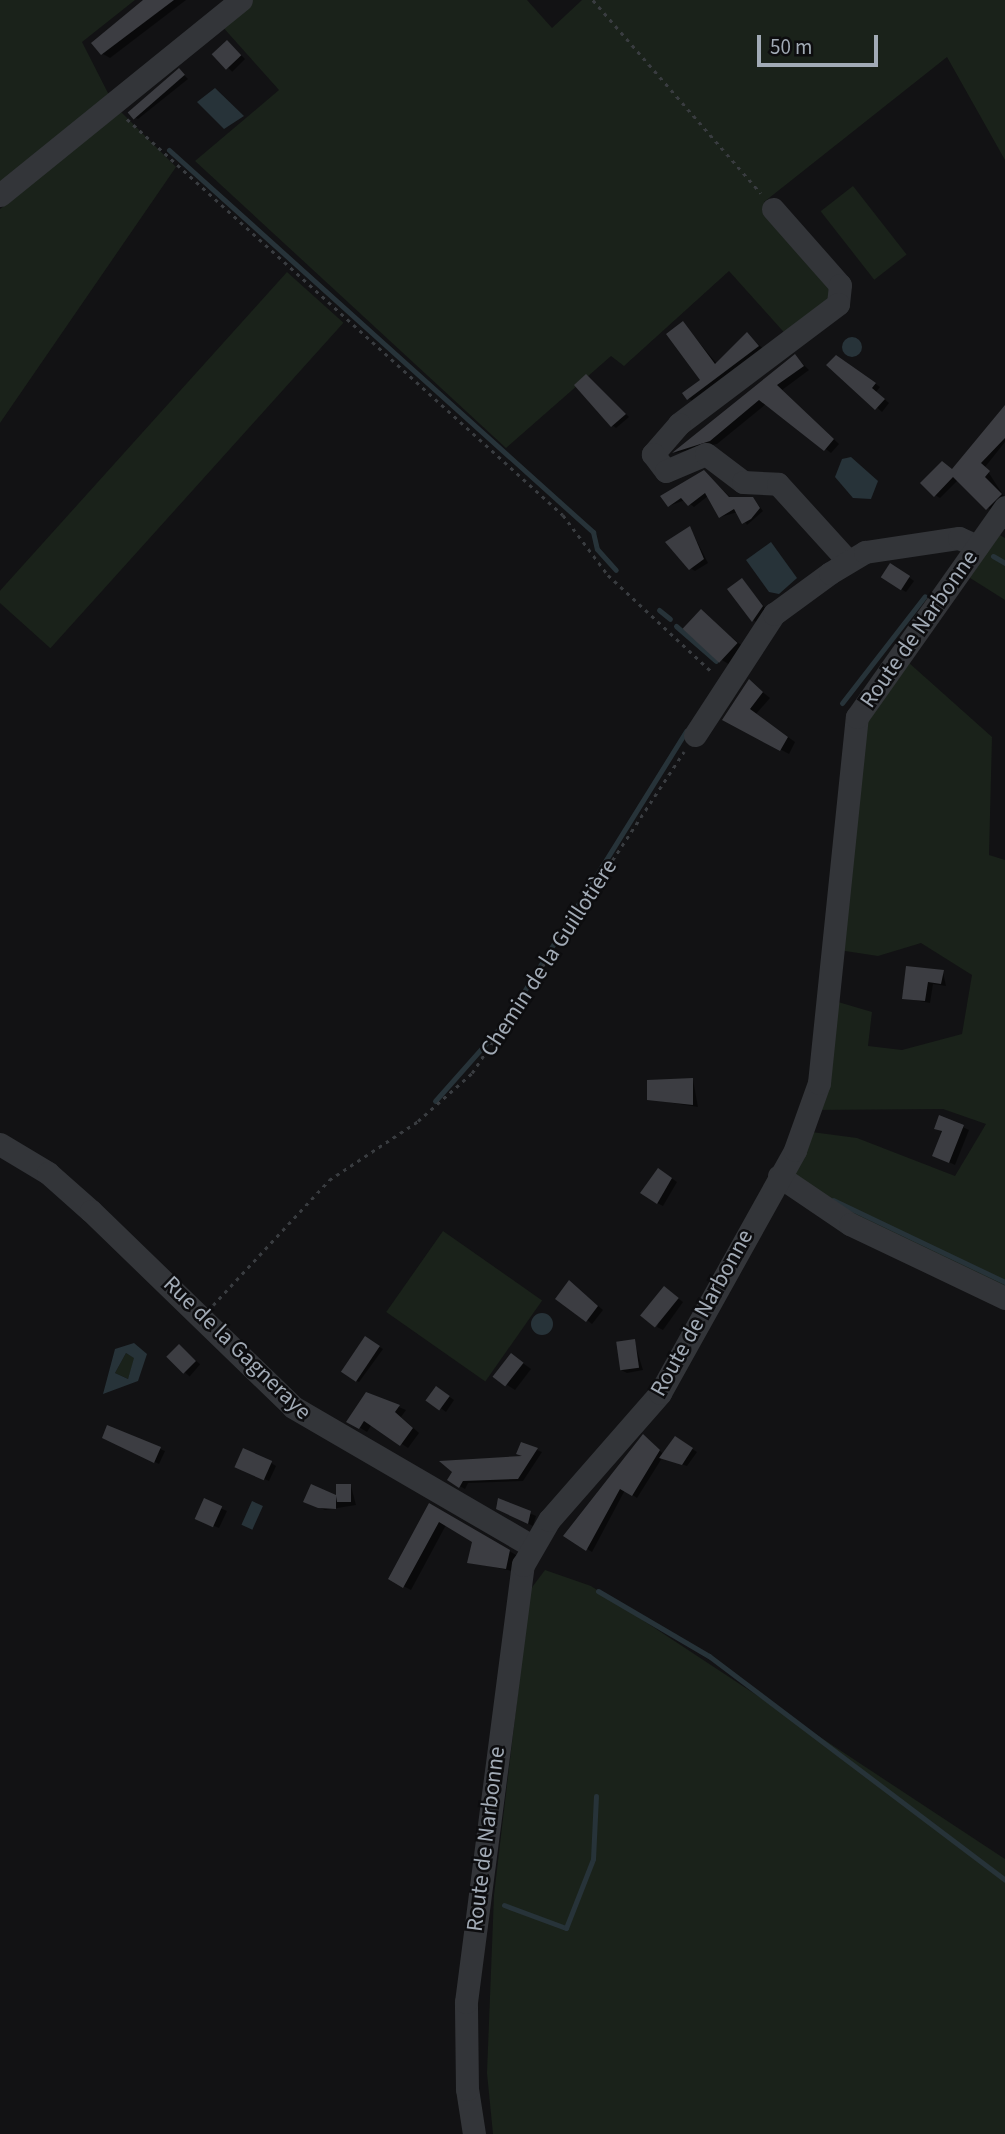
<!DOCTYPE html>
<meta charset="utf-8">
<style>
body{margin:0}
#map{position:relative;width:1005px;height:2134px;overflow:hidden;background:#121214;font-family:"Source Sans 3",sans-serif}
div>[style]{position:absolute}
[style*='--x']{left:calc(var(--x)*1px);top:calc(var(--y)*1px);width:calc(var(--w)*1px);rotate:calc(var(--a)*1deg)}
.green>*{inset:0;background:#1a221a;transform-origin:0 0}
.water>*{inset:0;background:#273339;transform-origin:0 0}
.round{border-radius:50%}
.shadow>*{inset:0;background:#0007;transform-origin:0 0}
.stream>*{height:5px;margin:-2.5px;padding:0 2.5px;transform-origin:2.5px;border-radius:2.5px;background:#273339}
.building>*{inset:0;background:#3c3d42;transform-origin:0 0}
.path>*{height:2.5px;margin-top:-1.25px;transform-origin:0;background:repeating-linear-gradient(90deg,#393c40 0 3.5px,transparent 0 8.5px)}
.minor>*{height:23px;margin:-11.5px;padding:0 11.5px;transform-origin:11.5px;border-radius:11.5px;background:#333539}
span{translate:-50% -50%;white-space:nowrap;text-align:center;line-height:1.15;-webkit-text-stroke:5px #0d0d0f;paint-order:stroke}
.street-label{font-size:23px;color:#a2abb6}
.scale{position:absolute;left:757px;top:35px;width:121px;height:32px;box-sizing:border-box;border:4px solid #a2abb6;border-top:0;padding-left:9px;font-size:21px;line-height:24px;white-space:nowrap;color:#a2abb6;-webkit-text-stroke:5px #0d0d0f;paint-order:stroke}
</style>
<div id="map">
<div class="green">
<i style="clip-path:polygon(0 0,135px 0,82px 42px,110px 97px,0 184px)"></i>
<i style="clip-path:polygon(252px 0,527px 0,552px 28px,582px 0,1005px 0,1005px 160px,947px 57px,764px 202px,840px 285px,790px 339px,729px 271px,624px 366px,611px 356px,506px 448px,195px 161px,279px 90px,221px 25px)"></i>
<i style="clip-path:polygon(121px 112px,176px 167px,0 423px,0 209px)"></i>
<i style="left:853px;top:186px;width:87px;height:41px;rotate:52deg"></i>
<i style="left:287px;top:272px;width:76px;height:438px;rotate:42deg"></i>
<i style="clip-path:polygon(989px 529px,1005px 538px,1005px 600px,959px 571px)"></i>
<i style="clip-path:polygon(899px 654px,992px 737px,989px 855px,1005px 860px,1005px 1293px,779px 1176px,804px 1131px,857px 1138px,955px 1176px,986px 1124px,943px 1109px,809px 1110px,828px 999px,872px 1012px,868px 1046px,902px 1050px,962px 1034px,972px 975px,921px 943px,878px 956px,832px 949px,853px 736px)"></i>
<i style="left:443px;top:1231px;width:121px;height:99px;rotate:35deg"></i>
<i style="clip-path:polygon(126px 1353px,135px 1358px,128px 1379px,115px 1373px)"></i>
<i style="clip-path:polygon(545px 1570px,591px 1586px,1005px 1859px,1005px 2134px,493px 2134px,487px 2073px,494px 1895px,530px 1590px)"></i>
</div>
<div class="water">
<i style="clip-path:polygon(215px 88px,244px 116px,224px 129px,197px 102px)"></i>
<i class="round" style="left:842px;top:337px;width:20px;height:20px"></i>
<i style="clip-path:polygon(851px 457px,878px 481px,871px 499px,853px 498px,835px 477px,842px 459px)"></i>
<i style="clip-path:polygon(771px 542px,797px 578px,779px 594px,769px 592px,746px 560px)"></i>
<i class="round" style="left:531px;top:1313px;width:22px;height:22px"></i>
<i style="clip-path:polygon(evenodd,134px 1343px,147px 1354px,138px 1381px,103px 1394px,115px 1349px,134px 1343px,126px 1353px,134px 1358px,128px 1379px,115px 1373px,126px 1353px)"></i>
<i style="left:252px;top:1501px;width:12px;height:26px;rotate:24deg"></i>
</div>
<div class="shadow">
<i style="clip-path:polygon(145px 0,186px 0,110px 58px,103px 54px,93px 43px)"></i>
<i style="left:228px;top:42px;width:24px;height:18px;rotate:45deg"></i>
<i style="clip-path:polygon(179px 70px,188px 79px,138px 119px,134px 117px)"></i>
<i style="clip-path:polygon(683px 323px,717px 364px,747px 335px,765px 350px,695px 402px,689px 399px,703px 381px)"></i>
<i style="clip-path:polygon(795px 356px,809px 370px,782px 390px,839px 444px,831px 453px,766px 404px,717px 444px,675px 453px)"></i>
<i style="clip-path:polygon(842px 360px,880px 387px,876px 392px,889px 403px,882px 412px,829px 365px)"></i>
<i style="clip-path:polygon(587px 376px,629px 417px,616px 428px,612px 425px)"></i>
<i style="clip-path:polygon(1005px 410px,1005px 442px,985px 467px,1005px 498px,992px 511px,958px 480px,940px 498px,935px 495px)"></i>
<i style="clip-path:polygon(704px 472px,731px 498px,753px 498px,763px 511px,747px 525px,738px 512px,720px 517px,708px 496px,694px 507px,685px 500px,669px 506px)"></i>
<i style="clip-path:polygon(690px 528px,708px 563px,695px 571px,690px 568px)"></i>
<i style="clip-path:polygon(896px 568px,914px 581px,906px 592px,901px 589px)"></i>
<i style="clip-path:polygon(742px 580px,767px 610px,758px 623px,753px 620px)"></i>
<i style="clip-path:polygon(701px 612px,746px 649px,730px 665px,722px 660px)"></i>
<i style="clip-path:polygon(749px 681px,770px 698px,756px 714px,795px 742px,789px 754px,724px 719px)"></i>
<i style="clip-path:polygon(943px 972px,946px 986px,933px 984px,930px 1003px,904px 998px)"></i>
<i style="clip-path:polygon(693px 1080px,698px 1107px,648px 1099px)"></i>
<i style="clip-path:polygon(941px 1117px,969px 1130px,955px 1165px,940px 1158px)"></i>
<i style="clip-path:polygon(664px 1173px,677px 1182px,663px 1206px,657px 1203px)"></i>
<i style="clip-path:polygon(574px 1286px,603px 1310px,592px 1324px,587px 1320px)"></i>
<i style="clip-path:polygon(669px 1292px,683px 1302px,663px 1330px,657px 1327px)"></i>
<i style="clip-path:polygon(365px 1339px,383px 1349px,359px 1382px,355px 1380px)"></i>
<i style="clip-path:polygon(634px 1341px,643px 1370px,627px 1373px,621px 1370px)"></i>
<i style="left:179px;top:1346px;width:28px;height:16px;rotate:41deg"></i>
<i style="clip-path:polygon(520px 1361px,531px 1369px,515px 1390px,495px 1377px)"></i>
<i style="clip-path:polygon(441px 1391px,454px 1400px,446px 1412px,428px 1399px)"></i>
<i style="clip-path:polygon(367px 1394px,406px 1410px,401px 1417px,419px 1433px,408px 1448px,372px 1424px,367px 1432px,349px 1421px)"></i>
<i style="clip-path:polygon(108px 1428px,165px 1451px,159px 1464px,105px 1437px)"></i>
<i style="clip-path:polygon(675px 1438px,697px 1452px,687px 1466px,662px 1458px,637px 1498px,625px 1490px,592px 1552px,566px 1535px,648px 1439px,664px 1455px)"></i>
<i style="clip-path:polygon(522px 1444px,542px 1452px,523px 1481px,468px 1483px,465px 1489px,449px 1480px,526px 1458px)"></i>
<i style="clip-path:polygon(271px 1463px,276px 1466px,269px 1481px,242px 1469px)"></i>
<i style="clip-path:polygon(312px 1486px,338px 1498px,351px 1486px,356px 1505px,325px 1510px,311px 1504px)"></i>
<i style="clip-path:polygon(500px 1500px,536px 1516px,533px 1526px,503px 1511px)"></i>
<i style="clip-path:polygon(204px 1501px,227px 1511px,219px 1528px,202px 1521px)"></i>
<i style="clip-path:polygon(430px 1505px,516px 1555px,512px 1571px,469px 1562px,474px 1541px,446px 1525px,411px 1590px,390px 1579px)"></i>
</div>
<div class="stream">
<i style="--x:169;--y:150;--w:571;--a:42.02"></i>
<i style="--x:593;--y:532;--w:17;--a:77"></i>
<i style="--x:597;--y:549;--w:28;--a:48"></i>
<i style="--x:993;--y:556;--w:14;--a:30"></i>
<i style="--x:659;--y:610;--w:14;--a:39"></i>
<i style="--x:676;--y:626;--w:53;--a:41.2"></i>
<i style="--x:842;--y:703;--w:135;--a:-52.2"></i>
<i style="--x:435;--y:1101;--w:106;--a:-48.5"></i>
<i style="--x:505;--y:1022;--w:343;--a:-58.1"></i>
<i style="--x:833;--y:1200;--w:191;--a:25.5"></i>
<i style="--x:598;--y:1591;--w:129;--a:30.4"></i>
<i style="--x:709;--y:1656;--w:371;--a:37.1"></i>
<i style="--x:504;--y:1905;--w:66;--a:20.4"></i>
<i style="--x:566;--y:1928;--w:74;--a:-68.6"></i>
<i style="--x:593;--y:1859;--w:63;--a:-87.3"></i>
</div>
<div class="building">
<i style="clip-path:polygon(143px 0,174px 0,101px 55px,91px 43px)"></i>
<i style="left:227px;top:40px;width:21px;height:21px;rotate:47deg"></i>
<i style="left:179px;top:68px;width:9px;height:68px;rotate:49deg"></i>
<i style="clip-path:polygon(683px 321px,715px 364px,747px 332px,759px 346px,687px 400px,682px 393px,700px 380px,666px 334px)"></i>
<i style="clip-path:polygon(795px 354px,804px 366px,777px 385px,834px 439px,824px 451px,759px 400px,710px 441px,672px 453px)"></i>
<i style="clip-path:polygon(836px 355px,876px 383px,872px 388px,885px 399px,875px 410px,826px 365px)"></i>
<i style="clip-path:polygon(586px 374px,626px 414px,611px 427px,574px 385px)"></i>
<i style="clip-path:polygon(1005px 405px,1005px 438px,981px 463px,990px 471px,985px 477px,1002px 494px,986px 510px,953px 477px,934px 497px,920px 483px,942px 461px,952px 469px)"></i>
<i style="clip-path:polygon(704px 470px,729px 497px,753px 497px,760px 508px,751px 519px,742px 524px,734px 509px,719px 518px,705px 493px,688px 506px,681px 498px,668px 507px,660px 496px)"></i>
<i style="clip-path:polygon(690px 526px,704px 559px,689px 570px,665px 542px)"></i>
<i style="left:890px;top:563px;width:24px;height:17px;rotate:33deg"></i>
<i style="clip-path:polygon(742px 578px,763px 606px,752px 622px,727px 589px)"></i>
<i style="left:701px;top:609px;width:50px;height:27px;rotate:43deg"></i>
<i style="clip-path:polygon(749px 679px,763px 692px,750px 709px,788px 737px,780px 751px,722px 720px)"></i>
<i style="clip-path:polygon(906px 966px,944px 970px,941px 984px,928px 982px,925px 1001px,902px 999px)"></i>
<i style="clip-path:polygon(693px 1078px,693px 1105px,647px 1100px,647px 1080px)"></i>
<i style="clip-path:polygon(939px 1115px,964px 1125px,949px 1163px,932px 1156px,942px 1131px,934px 1129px)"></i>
<i style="clip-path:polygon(658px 1168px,672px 1178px,657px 1204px,640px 1193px)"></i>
<i style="clip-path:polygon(569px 1280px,598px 1306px,586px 1322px,555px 1299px)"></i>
<i style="left:664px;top:1286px;width:19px;height:38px;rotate:39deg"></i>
<i style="left:365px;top:1336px;width:18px;height:43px;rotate:34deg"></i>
<i style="left:635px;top:1339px;width:29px;height:19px;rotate:82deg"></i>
<i style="left:179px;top:1344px;width:24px;height:18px;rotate:45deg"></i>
<i style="left:511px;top:1353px;width:16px;height:30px;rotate:38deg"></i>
<i style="left:436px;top:1386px;width:17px;height:18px;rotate:36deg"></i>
<i style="clip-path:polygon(366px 1392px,400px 1405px,395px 1412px,413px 1428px,400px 1446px,364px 1421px,359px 1429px,346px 1422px)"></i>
<i style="clip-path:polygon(107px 1425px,161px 1447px,154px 1463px,102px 1438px)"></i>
<i style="clip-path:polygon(643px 1434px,660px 1450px,632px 1496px,620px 1489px,586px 1551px,563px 1536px)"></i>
<i style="clip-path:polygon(675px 1436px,693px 1448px,682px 1465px,659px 1458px)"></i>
<i style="clip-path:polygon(521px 1442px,538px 1448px,518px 1479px,463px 1481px,459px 1488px,447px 1480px,452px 1472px,439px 1461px,522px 1456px,516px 1454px)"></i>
<i style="left:243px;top:1448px;width:32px;height:21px;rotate:24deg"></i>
<i style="clip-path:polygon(311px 1484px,336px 1495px,336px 1484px,351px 1484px,351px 1502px,337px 1502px,336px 1496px,336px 1509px,318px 1508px,303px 1502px)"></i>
<i style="left:204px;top:1498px;width:20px;height:23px;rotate:24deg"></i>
<i style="clip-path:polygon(498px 1498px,531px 1511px,528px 1524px,496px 1509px)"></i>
<i style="clip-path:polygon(429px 1503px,510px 1550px,506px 1569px,467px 1563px,472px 1542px,439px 1522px,403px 1588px,388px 1579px)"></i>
</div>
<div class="path">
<i style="--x:593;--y:0;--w:256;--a:49"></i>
<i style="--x:127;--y:119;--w:589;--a:42.25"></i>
<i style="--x:563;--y:515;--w:75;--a:53.1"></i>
<i style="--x:608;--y:575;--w:144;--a:43"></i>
<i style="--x:213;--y:1305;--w:171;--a:-47.1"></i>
<i style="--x:329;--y:1180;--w:107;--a:-33.5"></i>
<i style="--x:418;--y:1121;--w:72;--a:-41.6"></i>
<i style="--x:472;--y:1073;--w:385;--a:-56.6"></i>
</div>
<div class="minor">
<i style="--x:0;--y:195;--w:310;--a:-39"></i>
<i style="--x:773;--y:209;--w:101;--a:48.6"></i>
<i style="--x:840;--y:285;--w:19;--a:96"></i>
<i style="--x:838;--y:304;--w:199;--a:143"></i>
<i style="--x:679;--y:424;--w:40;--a:131"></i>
<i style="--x:653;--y:454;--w:21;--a:53"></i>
<i style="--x:666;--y:471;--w:43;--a:-23"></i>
<i style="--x:706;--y:454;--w:46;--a:37.1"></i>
<i style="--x:743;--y:482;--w:35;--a:3"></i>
<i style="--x:778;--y:484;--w:104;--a:47.7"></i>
<i style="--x:695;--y:735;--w:145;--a:-56.9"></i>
<i style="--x:774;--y:614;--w:69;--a:-36.2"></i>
<i style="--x:830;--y:573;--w:41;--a:-31"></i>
<i style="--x:865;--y:552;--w:95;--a:-8.5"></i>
<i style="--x:959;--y:538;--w:20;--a:24"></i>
<i style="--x:0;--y:1144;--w:56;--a:31.1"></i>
<i style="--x:48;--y:1173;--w:57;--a:41.5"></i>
<i style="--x:91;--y:1211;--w:281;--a:44.1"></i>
<i style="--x:293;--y:1407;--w:274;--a:30.2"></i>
<i style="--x:779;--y:1176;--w:86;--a:34.1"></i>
<i style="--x:850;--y:1224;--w:172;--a:25.5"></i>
<i style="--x:474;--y:2134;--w:46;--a:-98.8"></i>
<i style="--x:467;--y:2089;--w:87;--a:-90.7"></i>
<i style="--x:466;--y:2002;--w:441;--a:-82.6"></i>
<i style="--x:523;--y:1565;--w:52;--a:-60"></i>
<i style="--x:549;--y:1520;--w:169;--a:-48.8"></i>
<i style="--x:660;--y:1393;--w:278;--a:-60.9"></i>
<i style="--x:795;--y:1150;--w:71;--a:-70.3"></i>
<i style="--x:819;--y:1083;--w:368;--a:-84.1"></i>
<i style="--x:857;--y:717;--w:257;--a:-54.8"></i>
</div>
<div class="street-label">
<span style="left:919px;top:629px;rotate:-55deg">Route de Narbonne</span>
<span style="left:549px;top:958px;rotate:-57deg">Chemin de la Guillotière</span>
<span style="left:702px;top:1313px;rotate:-61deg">Route de Narbonne</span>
<span style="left:237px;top:1348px;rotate:44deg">Rue de la Gagneraye</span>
<span style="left:486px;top:1839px;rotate:-83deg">Route de Narbonne</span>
</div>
<div class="scale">50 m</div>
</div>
